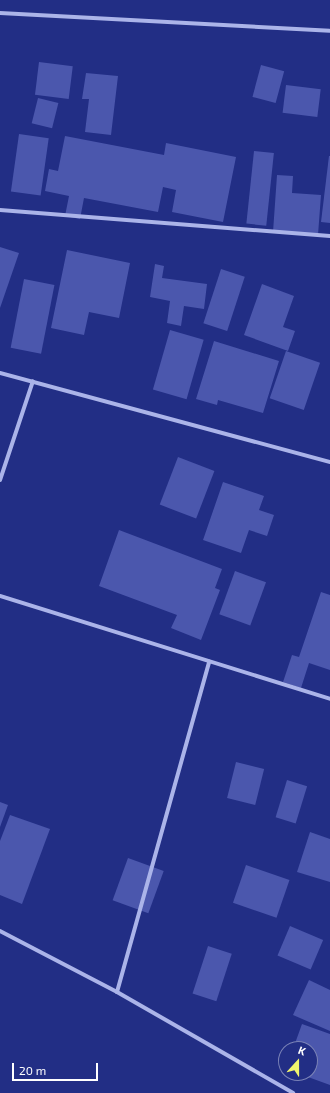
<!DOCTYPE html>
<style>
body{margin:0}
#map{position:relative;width:330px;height:1093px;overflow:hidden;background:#222e85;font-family:"Exo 2",sans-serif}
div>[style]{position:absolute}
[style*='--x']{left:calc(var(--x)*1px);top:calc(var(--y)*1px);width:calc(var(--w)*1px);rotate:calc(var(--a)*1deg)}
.building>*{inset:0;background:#4b57ad;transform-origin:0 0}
.minor>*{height:4px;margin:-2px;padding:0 2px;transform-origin:2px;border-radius:2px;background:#abb4e9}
span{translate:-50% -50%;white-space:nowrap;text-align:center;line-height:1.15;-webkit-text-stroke:3.5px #222e85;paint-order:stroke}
.north{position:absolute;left:278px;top:1041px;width:40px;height:40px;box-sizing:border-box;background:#222e85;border:1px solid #7a82b6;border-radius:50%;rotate:21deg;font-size:11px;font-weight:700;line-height:16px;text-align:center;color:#fff}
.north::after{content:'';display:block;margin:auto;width:14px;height:18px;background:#f1f56d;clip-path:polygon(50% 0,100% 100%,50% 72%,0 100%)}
.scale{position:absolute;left:12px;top:1063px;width:86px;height:18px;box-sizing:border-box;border:2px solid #fff;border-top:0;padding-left:5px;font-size:12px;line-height:14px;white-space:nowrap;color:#fff;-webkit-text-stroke:3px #222e85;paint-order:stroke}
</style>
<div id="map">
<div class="building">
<i style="left:39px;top:62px;width:34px;height:33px;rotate:7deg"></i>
<i style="left:261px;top:65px;width:24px;height:33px;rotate:15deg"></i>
<i style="clip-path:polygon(86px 73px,118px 76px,111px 135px,85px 132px,89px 99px,82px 99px)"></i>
<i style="left:286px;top:85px;width:35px;height:28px;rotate:7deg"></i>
<i style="left:38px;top:98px;width:21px;height:26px;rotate:14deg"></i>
<i style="left:19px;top:134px;width:30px;height:58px;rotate:8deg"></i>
<i style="clip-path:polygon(65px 136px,164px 155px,166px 143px,236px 157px,223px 222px,172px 212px,176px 190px,163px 187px,158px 212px,84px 198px,80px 219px,65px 216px,69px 196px,45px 191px,49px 169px,58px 171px)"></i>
<i style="left:254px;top:151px;width:20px;height:73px;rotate:6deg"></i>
<i style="clip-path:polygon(329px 156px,330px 156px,330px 223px,321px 222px)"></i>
<i style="clip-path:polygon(277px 175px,293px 176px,292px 193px,321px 195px,318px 235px,273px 232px)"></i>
<i style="clip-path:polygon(0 247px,19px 253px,0 308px)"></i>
<i style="clip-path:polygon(67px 250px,130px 263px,119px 318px,89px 312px,84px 335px,51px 328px)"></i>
<i style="clip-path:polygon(155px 264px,164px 266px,162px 278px,207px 284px,204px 309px,184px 306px,181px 326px,167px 323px,170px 301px,150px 297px)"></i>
<i style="left:221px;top:269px;width:25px;height:57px;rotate:18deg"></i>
<i style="left:24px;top:279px;width:31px;height:70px;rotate:11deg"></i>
<i style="clip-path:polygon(262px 284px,294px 296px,283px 327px,295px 331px,288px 351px,244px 335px)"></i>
<i style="left:170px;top:330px;width:35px;height:62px;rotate:16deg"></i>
<i style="clip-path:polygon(214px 341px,279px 361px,263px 413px,218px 400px,217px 405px,196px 399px)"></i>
<i style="left:286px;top:351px;width:36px;height:50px;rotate:19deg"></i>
<i style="left:178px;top:457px;width:39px;height:51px;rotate:21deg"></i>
<i style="clip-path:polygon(223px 482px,264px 496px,259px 510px,274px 515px,267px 536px,249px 530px,241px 553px,203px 540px)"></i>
<i style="clip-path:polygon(119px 530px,222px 569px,215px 588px,220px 590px,201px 640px,171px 628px,177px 615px,99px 586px)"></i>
<i style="left:235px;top:571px;width:33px;height:46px;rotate:20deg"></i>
<i style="clip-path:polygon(321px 592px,330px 595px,330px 670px,309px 663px,301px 688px,283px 682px,292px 655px,299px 657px)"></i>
<i style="left:236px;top:762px;width:29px;height:37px;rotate:14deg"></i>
<i style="left:287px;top:780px;width:21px;height:39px;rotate:17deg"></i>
<i style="clip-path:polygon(0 802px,8px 805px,0 827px)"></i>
<i style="clip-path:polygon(10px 815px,50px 829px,22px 904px,0 895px,0 841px)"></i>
<i style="clip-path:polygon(310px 832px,330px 839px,330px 882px,297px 872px)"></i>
<i style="left:128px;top:858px;width:38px;height:45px;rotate:20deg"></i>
<i style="left:246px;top:865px;width:46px;height:40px;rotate:19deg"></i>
<i style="left:290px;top:926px;width:36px;height:32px;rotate:23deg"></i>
<i style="left:208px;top:946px;width:25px;height:50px;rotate:18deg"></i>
<i style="clip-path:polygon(309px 980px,330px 990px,330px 1031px,293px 1015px)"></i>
<i style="clip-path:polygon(302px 1024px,330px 1034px,330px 1085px,297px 1073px,310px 1073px,310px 1049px,293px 1049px)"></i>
</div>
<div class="minor">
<i style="--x:0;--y:13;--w:330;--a:3.1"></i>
<i style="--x:0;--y:210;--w:331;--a:4.5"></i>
<i style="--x:0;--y:373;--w:342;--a:15.1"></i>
<i style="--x:0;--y:480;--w:104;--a:-71.6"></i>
<i style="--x:0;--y:596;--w:346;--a:17.3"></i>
<i style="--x:0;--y:931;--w:132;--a:27.5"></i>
<i style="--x:117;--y:992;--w:203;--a:29.8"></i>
<i style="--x:117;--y:992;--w:343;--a:-74.4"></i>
</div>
<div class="north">K</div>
<div class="scale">20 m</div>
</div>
